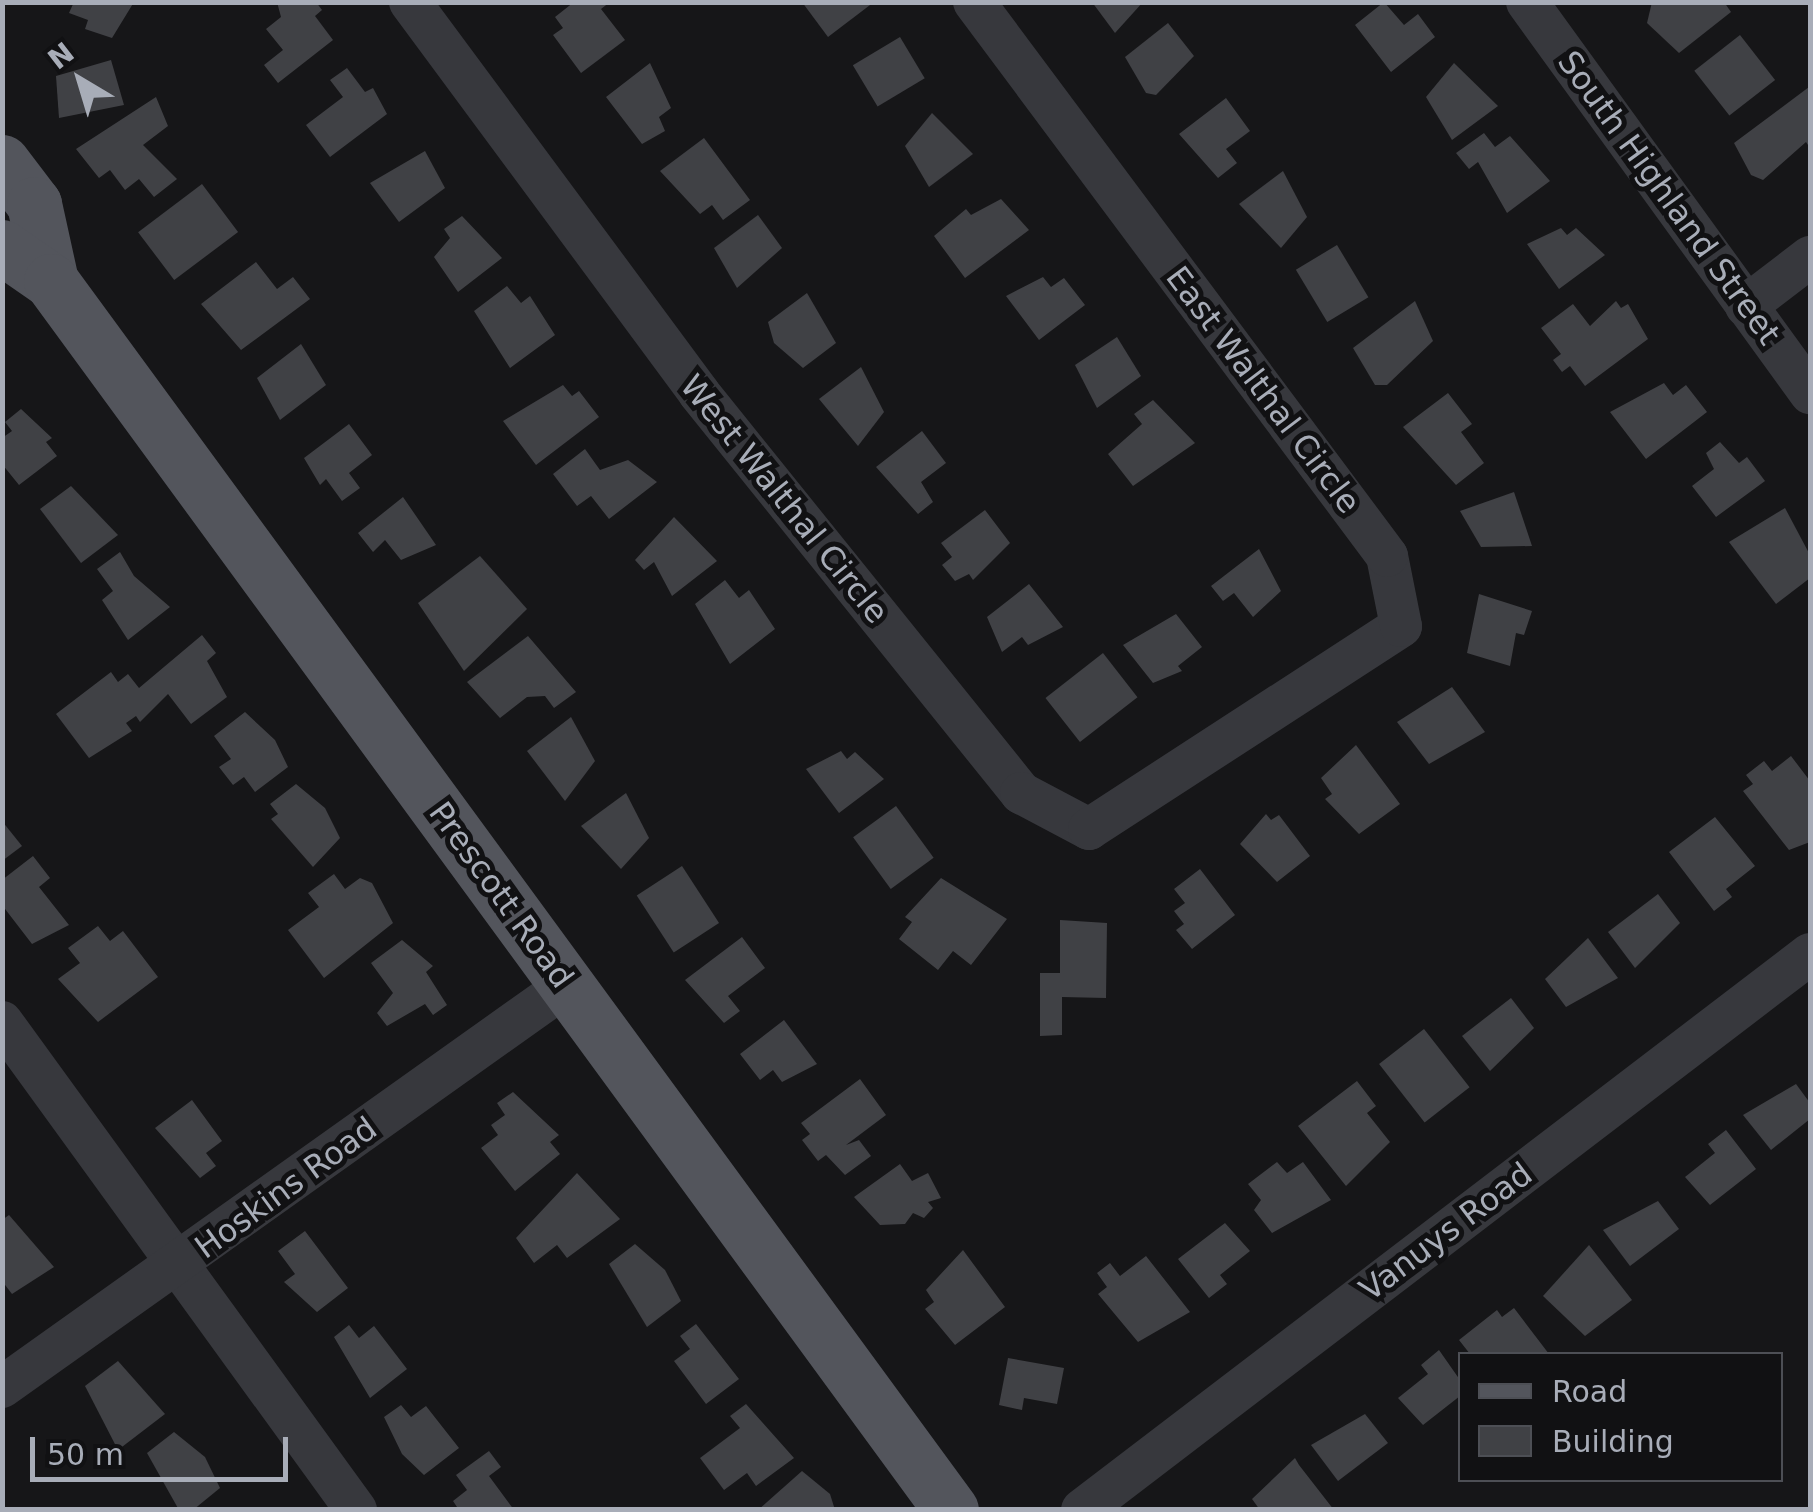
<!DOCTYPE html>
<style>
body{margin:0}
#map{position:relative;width:1813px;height:1512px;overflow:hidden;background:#161618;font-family:"DejaVu Sans",sans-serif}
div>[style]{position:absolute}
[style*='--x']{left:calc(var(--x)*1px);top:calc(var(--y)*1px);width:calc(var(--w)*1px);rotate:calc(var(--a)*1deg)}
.building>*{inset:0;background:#404145;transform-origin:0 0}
.minor>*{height:42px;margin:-21px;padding:0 21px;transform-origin:21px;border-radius:21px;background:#37383d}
.major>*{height:55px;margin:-27.5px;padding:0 27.5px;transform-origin:27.5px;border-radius:27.5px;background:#53555c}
span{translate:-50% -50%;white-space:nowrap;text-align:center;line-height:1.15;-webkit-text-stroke:10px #111113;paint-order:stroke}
.street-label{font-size:32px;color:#a8adb8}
.frame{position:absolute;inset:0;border:5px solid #a8adb8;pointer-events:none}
.legend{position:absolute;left:1458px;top:1352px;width:325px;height:130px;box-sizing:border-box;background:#111113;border:2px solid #4d4f55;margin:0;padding:12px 18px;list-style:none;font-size:30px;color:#a8adb8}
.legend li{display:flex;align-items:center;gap:20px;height:50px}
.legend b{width:50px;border:2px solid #4d4f55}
.north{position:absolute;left:30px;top:30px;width:100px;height:100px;-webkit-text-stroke:8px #111113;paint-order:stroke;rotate:322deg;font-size:28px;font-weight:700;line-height:40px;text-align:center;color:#a8adb8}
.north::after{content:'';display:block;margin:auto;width:35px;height:45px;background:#a8adb8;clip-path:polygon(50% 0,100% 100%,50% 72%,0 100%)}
.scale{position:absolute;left:30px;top:1437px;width:258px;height:45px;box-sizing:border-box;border:5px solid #a8adb8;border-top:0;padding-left:12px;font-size:30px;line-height:35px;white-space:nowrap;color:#a8adb8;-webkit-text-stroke:8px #111113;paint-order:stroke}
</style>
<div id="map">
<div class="building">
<i style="clip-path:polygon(74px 2px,134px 2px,112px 38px,85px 29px,88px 20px,69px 13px)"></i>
<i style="clip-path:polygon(277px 2px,316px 2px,322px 10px,315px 16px,333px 40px,278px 83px,264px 65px,283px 50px,266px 29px,281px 17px)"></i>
<i style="clip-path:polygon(574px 2px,610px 2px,601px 9px,625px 40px,581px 73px,553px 35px,563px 28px,555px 17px)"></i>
<i style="clip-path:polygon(802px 2px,874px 2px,828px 37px)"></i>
<i style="clip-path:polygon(1092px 2px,1143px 2px,1115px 33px)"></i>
<i style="clip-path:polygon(1384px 2px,1404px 25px,1418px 14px,1435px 37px,1391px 72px,1355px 25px)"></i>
<i style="clip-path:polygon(1652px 2px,1724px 2px,1731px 12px,1679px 53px,1647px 23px)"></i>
<i style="clip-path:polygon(1168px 23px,1194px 56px,1156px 95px,1146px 93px,1125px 57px)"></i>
<i style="left:1740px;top:35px;width:57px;height:58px;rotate:52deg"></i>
<i style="left:900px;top:37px;width:48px;height:55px;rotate:59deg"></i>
<i style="clip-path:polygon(111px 60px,124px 105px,59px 118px,56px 76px)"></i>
<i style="clip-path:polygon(650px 63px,671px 108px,659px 117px,665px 131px,642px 144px,606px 97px)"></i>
<i style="clip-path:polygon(1454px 63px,1498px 106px,1452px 140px,1426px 97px)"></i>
<i style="clip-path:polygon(347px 68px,365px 92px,373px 88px,387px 114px,330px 157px,306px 125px,343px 97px,330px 80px)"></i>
<i style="clip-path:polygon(1809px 87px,1810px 148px,1806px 142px,1763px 180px,1751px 175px,1734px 143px)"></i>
<i style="clip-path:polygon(156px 97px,168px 126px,143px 145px,177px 179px,154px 197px,139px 179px,125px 190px,110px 170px,99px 178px,76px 149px)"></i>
<i style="clip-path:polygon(1226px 98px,1250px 131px,1226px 149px,1237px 163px,1218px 178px,1179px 134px)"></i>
<i style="clip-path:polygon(932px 113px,973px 154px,929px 187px,905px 146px)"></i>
<i style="clip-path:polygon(1484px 133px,1495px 147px,1510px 136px,1550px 181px,1507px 213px,1478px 162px,1469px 169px,1456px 153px)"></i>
<i style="clip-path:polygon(704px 138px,750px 200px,723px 220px,712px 205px,700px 214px,660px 171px)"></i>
<i style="clip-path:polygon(425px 151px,445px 188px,399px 222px,370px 183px)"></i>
<i style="clip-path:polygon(1283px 171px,1307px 217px,1281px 248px,1239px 204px)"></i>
<i style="left:202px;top:184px;width:60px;height:80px;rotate:53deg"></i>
<i style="clip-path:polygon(1001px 199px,1029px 230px,965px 278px,934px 236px,966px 209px,971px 215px)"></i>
<i style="clip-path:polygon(758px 215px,782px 248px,737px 288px,714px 248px)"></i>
<i style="clip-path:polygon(462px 216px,502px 258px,458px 292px,434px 257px,450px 238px,444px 229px)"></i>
<i style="clip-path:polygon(1561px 228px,1567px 235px,1576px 228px,1605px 255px,1559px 289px,1527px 244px)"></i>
<i style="left:1337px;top:245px;width:61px;height:48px;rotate:59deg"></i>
<i style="clip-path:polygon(256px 262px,277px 289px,293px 277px,310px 299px,241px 350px,201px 304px)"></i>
<i style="clip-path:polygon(1043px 277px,1051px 287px,1064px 278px,1085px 305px,1039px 340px,1006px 296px)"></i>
<i style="clip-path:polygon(507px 286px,521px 303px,530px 296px,555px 335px,510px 368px,474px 311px)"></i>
<i style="clip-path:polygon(807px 293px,836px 343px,803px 368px,774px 343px,768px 322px)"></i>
<i style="clip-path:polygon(1415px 301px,1433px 341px,1387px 385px,1375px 385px,1353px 348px)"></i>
<i style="clip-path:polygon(1616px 301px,1621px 308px,1628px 304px,1648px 339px,1585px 386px,1570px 366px,1562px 372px,1553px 360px,1561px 354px,1541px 328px,1573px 304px,1590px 326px)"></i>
<i style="clip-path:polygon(1117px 337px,1141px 376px,1097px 408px,1075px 365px)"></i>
<i style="clip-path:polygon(301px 344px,326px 385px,280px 420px,257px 378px)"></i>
<i style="clip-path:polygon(861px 367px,884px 412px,858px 446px,819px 399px)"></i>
<i style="clip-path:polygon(1664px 383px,1673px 395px,1686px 385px,1707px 412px,1646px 459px,1610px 412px)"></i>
<i style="clip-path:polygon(563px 385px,572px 396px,579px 391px,599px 417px,536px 465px,503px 421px)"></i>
<i style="clip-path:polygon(1448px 393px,1472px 424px,1461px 432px,1484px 463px,1456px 485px,1403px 427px)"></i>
<i style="clip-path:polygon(1153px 400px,1195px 443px,1133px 486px,1108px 454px,1142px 424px,1134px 414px)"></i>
<i style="clip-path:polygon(21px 409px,52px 438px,46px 442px,57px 456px,19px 485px,2px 464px,2px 438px,12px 431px,5px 422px)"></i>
<i style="clip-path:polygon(349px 424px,372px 455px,349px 473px,360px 488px,342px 501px,326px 479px,320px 485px,304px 458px)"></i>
<i style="clip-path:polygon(922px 431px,946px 463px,921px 482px,933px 502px,918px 514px,876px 467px)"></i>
<i style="clip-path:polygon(1720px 442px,1739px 463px,1747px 457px,1765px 481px,1716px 517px,1692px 486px,1714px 469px,1706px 453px)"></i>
<i style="clip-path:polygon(585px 449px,600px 470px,628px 460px,657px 482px,609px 519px,591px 496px,577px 506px,553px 474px)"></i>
<i style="clip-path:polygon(71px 486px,118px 535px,81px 563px,40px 509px)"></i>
<i style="clip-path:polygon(1514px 492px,1532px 546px,1481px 547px,1460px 511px)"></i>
<i style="clip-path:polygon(403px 497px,436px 545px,401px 560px,385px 540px,373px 552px,358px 533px)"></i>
<i style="clip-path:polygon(1785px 508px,1810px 555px,1810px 578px,1776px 604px,1729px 542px)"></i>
<i style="clip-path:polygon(985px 510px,1010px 543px,973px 580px,969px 574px,955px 581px,942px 565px,952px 557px,941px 543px)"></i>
<i style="clip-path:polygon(674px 517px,717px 561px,672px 596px,654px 562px,644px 570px,635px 560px)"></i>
<i style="clip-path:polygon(1259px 549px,1281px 591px,1253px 617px,1234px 593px,1223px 601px,1211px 586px)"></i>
<i style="clip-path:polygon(120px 552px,134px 576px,170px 607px,128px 640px,102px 600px,113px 591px,97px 569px)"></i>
<i style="clip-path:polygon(480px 556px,527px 609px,464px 671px,418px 603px)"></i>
<i style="clip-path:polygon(725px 580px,739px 598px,749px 590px,775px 629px,730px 664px,695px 604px)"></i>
<i style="clip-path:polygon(1029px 584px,1063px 627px,1028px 645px,1022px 637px,1002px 652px,987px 617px)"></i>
<i style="clip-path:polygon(1479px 594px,1532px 611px,1524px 635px,1516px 633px,1510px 666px,1467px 653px)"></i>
<i style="clip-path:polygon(1176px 614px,1202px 647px,1178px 666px,1182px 671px,1153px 683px,1123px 645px)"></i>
<i style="clip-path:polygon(202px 635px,216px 653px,207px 661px,227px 697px,191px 724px,168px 694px,140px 722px,136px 716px,126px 723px,132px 731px,89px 758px,56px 714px,111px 672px,118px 682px,128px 674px,139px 688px)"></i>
<i style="clip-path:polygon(528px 636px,576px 692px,554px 708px,545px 696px,527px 697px,500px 718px,467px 682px)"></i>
<i style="left:1103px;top:653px;width:56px;height:73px;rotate:52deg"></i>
<i style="clip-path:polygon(1452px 687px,1485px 732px,1429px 764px,1397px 722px)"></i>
<i style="clip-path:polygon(245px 712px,275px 740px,288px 767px,255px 792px,244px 777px,233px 785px,219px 767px,231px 759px,214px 736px)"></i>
<i style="clip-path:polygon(571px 717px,595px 761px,565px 801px,527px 751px)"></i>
<i style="clip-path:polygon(1356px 745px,1400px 804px,1359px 834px,1325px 799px,1332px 794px,1321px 778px)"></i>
<i style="clip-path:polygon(841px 751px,847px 759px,855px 752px,884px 779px,839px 813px,806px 769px)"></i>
<i style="clip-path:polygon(1791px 756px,1810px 781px,1810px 842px,1789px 850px,1743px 791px,1753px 784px,1746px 775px,1764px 761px,1772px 771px)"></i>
<i style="clip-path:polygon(296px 784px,325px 808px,340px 838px,313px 867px,271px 819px,278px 814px,270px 804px)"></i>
<i style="clip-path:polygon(626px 793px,649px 838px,621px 869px,581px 826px)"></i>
<i style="left:896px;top:806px;width:64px;height:53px;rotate:54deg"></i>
<i style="clip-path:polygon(1266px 814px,1271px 820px,1279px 815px,1310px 856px,1277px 882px,1240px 844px)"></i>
<i style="clip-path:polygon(1715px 817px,1755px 866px,1726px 889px,1732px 897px,1714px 911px,1669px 852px)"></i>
<i style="clip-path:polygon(2px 821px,22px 846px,2px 861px)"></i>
<i style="clip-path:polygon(33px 856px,50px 878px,39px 887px,69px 925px,32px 944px,2px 905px,2px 880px)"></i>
<i style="left:682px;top:866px;width:68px;height:54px;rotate:57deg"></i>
<i style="clip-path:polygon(1200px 869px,1235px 915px,1192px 949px,1176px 930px,1184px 924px,1174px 911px,1185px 903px,1174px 889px)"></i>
<i style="clip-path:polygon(334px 874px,345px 889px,360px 878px,372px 883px,393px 923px,324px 978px,288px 930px,319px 907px,308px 893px)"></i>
<i style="clip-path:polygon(941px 878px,1007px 919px,971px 965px,953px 951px,938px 970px,899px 939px,912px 922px,905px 917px)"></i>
<i style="clip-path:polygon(1658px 894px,1680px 923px,1635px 968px,1608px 932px)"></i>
<i style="clip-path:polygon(1060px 920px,1107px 923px,1106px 998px,1062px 997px,1062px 1035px,1040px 1036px,1040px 973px,1060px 973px)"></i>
<i style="clip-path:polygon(98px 926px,110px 941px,123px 931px,158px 977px,98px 1022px,58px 979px,80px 963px,68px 948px)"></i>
<i style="clip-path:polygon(742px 937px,765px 968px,728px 996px,740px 1011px,724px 1023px,685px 980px)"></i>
<i style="clip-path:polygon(1588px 938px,1618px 978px,1566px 1007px,1545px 979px)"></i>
<i style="clip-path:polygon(402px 940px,433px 966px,426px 972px,447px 1005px,433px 1015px,425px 1004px,387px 1026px,377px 1013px,393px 993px,371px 963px)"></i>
<i style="clip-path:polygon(1511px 998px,1534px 1028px,1490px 1071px,1462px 1036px)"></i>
<i style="clip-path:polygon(784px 1020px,817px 1064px,782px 1082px,773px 1070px,760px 1080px,740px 1054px)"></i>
<i style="left:1424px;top:1029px;width:74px;height:57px;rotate:52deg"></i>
<i style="clip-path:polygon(860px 1079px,886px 1115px,846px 1145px,859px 1140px,871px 1156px,845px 1175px,826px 1155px,818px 1161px,802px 1140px,810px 1134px,801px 1123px)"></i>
<i style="clip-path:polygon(1357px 1081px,1376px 1106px,1367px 1113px,1390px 1142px,1346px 1186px,1298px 1126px)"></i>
<i style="clip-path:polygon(1796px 1084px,1810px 1103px,1810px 1119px,1771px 1150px,1743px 1115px)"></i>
<i style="clip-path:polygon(513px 1092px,559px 1135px,550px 1142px,560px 1154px,515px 1191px,481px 1148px,498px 1135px,491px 1125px,505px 1115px,497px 1103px)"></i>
<i style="clip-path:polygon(192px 1100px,222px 1141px,206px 1153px,216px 1166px,200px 1178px,155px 1128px)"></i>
<i style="clip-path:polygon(1726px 1130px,1756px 1169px,1710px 1205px,1685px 1177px,1715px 1153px,1708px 1144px)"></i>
<i style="clip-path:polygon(1277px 1162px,1287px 1173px,1303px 1162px,1331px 1200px,1272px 1233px,1254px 1210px,1261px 1200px,1248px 1184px)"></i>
<i style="clip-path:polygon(900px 1164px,912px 1181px,928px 1173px,941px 1198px,928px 1202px,933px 1208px,924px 1218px,913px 1213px,905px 1224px,880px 1225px,854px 1197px)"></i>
<i style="clip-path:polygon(577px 1173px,620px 1219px,567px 1258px,557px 1245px,534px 1263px,516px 1238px)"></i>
<i style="clip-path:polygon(1658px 1201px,1679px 1229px,1630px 1266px,1603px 1230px)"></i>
<i style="clip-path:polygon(9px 1215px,54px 1267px,12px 1294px,2px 1281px,2px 1220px)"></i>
<i style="clip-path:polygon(1225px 1223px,1250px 1251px,1220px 1275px,1227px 1284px,1209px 1298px,1178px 1259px)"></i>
<i style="clip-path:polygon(305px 1231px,348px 1288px,317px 1312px,284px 1282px,295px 1274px,278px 1251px)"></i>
<i style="clip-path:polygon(635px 1244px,665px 1270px,681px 1301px,647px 1327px,609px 1264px)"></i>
<i style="clip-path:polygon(1589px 1245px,1632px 1300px,1585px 1336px,1543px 1296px)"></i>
<i style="clip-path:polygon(963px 1250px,1005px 1307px,955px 1345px,925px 1309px,934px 1302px,926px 1290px)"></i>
<i style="clip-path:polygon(1146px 1256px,1190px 1312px,1138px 1342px,1098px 1294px,1107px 1287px,1097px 1273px,1110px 1263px,1120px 1276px)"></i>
<i style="clip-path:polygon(1514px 1308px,1549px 1354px,1470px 1354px,1459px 1340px,1497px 1310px,1502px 1317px)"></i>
<i style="clip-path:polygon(696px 1324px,739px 1379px,706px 1404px,674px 1361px,690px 1349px,680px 1336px)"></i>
<i style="clip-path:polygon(349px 1325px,359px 1338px,374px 1326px,407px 1369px,370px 1398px,334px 1337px)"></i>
<i style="clip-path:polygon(1439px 1350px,1460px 1380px,1460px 1396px,1423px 1425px,1398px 1398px,1428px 1374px,1421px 1365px)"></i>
<i style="clip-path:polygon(1008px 1358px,1064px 1368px,1057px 1404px,1024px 1398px,1022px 1410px,999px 1405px)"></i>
<i style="clip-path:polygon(118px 1361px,165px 1414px,118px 1450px,85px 1386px)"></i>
<i style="clip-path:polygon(746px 1404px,794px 1458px,756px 1486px,747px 1473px,724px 1490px,700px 1458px,740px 1428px,730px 1416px)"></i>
<i style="clip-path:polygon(401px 1405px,411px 1417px,426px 1406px,459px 1448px,424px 1475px,402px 1454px,384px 1417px)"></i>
<i style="clip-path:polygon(1365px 1414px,1388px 1443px,1338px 1481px,1311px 1445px)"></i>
<i style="clip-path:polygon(174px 1432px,205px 1457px,220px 1488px,193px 1510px,179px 1510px,147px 1453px)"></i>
<i style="clip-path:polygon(489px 1451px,501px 1467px,489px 1476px,514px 1510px,459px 1510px,453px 1501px,467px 1490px,456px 1475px)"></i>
<i style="clip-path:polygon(1295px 1458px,1299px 1465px,1334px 1510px,1260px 1510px,1252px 1499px)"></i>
<i style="clip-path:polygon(802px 1471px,830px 1494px,835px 1510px,758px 1510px)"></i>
</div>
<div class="minor">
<i style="--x:410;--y:2;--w:486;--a:53.5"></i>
<i style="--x:699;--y:393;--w:514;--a:51.17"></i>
<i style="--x:1021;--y:793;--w:77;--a:27.9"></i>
<i style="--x:1089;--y:829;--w:372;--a:-33"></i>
<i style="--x:1401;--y:626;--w:71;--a:-101.3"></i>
<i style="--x:1387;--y:556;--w:691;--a:-126.7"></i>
<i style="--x:1527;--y:2;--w:483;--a:54.1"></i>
<i style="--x:1746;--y:306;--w:81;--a:-37.4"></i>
<i style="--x:2;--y:1022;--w:603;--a:54.04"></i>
<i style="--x:2;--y:1387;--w:693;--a:-35.43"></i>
<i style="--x:1082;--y:1510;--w:916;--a:-37.37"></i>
</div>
<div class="major">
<i style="--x:2;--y:162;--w:53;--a:52.7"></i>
<i style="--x:34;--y:204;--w:79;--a:77.6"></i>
<i style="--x:2;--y:247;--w:60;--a:34.8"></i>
<i style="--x:51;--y:281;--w:1523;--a:53.78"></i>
</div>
<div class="street-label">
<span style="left:1669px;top:198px;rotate:54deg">South Highland Street</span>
<span style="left:1263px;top:390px;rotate:53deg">East Walthal Circle</span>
<span style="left:784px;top:499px;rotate:51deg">West Walthal Circle</span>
<span style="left:501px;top:895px;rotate:54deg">Prescott Road</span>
<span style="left:286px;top:1188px;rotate:-36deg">Hoskins Road</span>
<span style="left:1446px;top:1232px;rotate:-37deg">Vanuys Road</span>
</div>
<div class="frame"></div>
<ul class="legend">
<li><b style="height:12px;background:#53555c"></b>Road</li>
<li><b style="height:28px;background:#404145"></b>Building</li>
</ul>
<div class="north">N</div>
<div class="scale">50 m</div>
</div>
